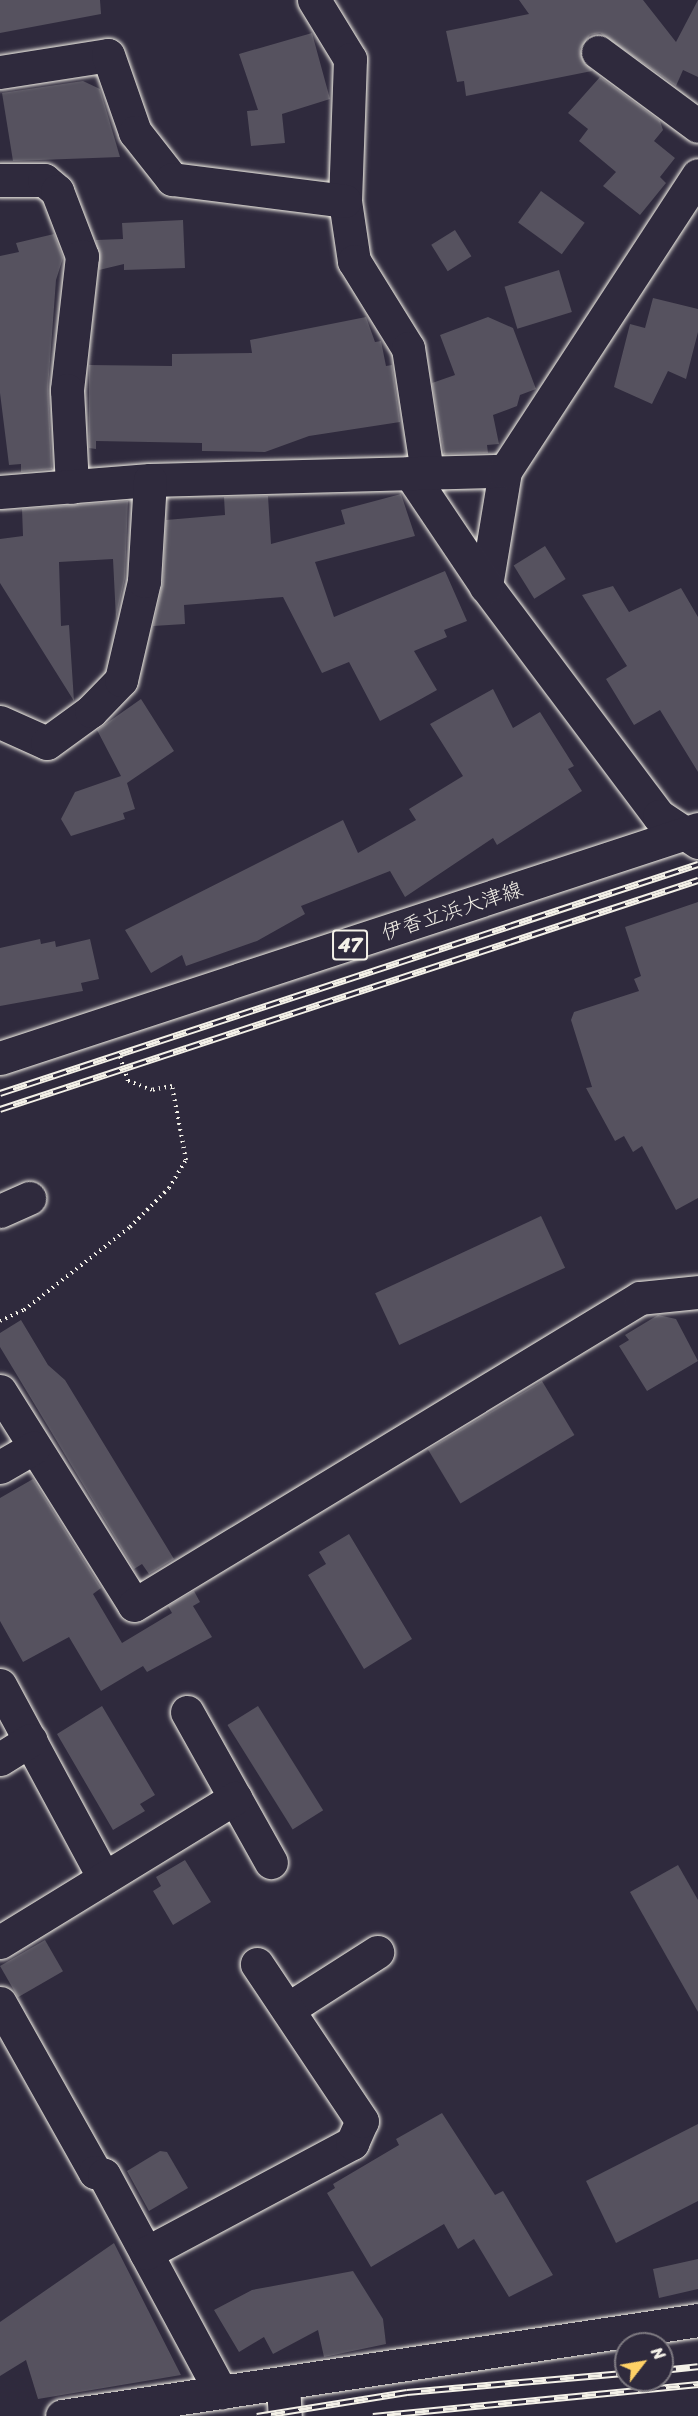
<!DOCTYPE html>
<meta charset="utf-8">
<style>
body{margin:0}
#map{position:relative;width:698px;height:2416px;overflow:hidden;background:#2f2a3d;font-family:Sriracha,"Klee One",sans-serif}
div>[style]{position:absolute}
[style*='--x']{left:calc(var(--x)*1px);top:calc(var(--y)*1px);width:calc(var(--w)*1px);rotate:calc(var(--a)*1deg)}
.building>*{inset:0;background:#56525f;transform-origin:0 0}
.path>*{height:4px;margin-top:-2px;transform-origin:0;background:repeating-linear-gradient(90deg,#f4f1e8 0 1.5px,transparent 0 6px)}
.roads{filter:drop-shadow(0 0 2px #f4f1e8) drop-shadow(0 0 2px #f4f1e8)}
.minor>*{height:33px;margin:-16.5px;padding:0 16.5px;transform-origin:16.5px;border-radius:16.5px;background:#2f2a3d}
.primary>*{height:33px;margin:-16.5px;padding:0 16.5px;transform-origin:16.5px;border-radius:16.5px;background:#2f2a3d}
.rail>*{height:7px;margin-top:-3.5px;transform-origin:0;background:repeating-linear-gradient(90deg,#2f2a3d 0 14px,#f4f1e8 0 28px);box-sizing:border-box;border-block:2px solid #f4f1e8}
span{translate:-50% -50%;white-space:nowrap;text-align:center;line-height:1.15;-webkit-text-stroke:4.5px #2f2a3d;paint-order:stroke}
.shield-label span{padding:2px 4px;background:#2f2a3d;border:2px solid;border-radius:4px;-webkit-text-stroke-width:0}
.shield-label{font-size:20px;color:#f4f1e8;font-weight:700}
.street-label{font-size:21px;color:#f4f1e8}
.north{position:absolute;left:614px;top:2332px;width:60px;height:60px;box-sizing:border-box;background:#2f2a3d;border:2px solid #7e7a81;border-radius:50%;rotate:59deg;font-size:16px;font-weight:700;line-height:24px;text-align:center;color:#f4f1e8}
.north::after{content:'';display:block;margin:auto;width:21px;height:27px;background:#ffd166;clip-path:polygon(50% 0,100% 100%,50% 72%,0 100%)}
</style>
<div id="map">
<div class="building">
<i style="clip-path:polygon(0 0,100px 0,101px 14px,0 33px)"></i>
<i style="clip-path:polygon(519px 0,643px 0,676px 42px,698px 0,698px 77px,683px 70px,676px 86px,600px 33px,590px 35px,580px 49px,592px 71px,466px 96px,464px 81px,457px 82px,446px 31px,529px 14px)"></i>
<i style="clip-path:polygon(312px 33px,330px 99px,282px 114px,285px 143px,251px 146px,247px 111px,258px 110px,239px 54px)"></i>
<i style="clip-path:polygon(600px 77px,660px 121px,663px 130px,654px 141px,675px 158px,660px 177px,666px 183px,640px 215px,603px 186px,616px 172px,579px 141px,588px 129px,568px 113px)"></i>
<i style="clip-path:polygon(83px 81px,100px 89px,120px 157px,13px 161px,2px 93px)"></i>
<i style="left:541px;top:191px;width:54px;height:39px;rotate:36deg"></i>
<i style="clip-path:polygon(183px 220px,185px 268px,124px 270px,124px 264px,99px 270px,96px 240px,123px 239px,122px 223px)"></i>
<i style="left:455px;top:230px;width:31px;height:28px;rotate:58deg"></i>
<i style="clip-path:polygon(54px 234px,63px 258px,56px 280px,48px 388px,52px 469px,21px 472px,21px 464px,9px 465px,0 393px,0 256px,19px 252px,16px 243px)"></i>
<i style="left:559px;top:270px;width:44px;height:57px;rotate:73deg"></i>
<i style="clip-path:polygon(653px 298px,698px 309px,698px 332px,686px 379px,668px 371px,652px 404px,614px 387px,630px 324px,645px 328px)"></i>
<i style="clip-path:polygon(366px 317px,375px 342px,381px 341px,386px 366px,392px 365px,400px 422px,309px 436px,265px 452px,202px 451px,202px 443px,96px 441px,96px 449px,89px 448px,89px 365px,172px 366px,172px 354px,252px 353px,250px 340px)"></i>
<i style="clip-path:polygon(488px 317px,513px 328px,536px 389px,520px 395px,517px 406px,493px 415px,499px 444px,487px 445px,488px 453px,444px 454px,432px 383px,455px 375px,440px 335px)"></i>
<i style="clip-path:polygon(401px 494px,415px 536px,315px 562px,334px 617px,445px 571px,467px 621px,444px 630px,447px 637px,414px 651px,437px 690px,412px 704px,380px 721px,349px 662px,322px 673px,283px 597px,184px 605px,185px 624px,153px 626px,163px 582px,166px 520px,225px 515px,224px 497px,268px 496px,271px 544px,345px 524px,341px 510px)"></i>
<i style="clip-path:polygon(128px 501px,125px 578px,116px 619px,113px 559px,59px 562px,61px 626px,69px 625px,74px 701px,0 583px,0 539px,23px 536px,22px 509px)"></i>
<i style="left:545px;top:546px;width:39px;height:37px;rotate:58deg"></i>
<i style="clip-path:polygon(613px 586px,629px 612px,681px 588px,698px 617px,698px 772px,660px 710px,634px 725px,606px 679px,627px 666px,582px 595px)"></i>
<i style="clip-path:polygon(493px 689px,513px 728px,540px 712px,574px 766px,568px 769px,582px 791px,497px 845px,493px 838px,405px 897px,390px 871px,301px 906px,305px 914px,257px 941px,186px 966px,182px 955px,151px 973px,125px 930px,343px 820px,358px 853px,416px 820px,409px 809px,463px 776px,430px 724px)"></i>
<i style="clip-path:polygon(141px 699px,174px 751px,127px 783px,135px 809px,123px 813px,125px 819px,71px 836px,61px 819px,75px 792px,121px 776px,97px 730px)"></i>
<i style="clip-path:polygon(698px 902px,698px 1198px,676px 1210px,642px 1146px,633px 1152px,624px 1136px,615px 1141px,586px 1088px,592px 1087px,571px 1020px,574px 1012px,639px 991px,634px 979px,641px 976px,625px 927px)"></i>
<i style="clip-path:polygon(40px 939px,41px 944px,55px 941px,56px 947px,90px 939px,99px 979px,81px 983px,83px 991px,0 1006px,0 948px)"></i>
<i style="left:541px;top:1216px;width:57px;height:183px;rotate:65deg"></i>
<i style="clip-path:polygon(658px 1315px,676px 1319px,698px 1361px,647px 1391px,619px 1346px,629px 1340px,625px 1335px)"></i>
<i style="clip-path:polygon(21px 1320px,48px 1365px,65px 1380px,174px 1559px,149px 1574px,142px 1564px,134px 1569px,0 1347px,0 1333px)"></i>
<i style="left:542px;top:1381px;width:63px;height:133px;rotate:59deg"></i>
<i style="clip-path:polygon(33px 1479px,101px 1588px,93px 1594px,122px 1643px,172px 1613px,168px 1606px,194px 1591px,200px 1602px,193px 1606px,212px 1637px,147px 1672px,143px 1666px,101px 1691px,69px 1637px,23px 1662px,0 1621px,0 1498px)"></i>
<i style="clip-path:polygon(349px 1534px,412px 1639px,364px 1669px,308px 1575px,326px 1564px,319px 1552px)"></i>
<i style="clip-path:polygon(102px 1706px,155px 1795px,140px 1804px,145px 1811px,113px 1830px,57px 1734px)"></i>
<i style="left:258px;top:1706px;width:123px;height:36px;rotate:58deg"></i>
<i style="clip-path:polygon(185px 1860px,211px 1902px,173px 1925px,153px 1891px,161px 1886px,156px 1877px)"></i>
<i style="clip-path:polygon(678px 1865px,698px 1900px,698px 2012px,630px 1892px)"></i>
<i style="left:45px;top:1940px;width:36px;height:52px;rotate:60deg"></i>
<i style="clip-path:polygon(442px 2113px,495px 2195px,503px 2191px,553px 2275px,509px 2297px,474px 2239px,458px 2249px,444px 2224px,371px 2267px,327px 2193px,335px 2188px,333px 2184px,399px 2145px,396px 2139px)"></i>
<i style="clip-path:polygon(698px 2124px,698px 2201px,616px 2243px,586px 2181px)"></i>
<i style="clip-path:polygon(160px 2151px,167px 2152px,188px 2188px,149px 2211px,127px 2171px)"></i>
<i style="clip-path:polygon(114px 2243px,181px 2375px,38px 2399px,26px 2360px,0 2376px,0 2322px)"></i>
<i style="clip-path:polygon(698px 2259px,698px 2289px,659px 2298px,653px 2269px)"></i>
<i style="clip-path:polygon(353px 2271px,383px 2319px,386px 2344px,324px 2357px,318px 2330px,273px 2354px,264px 2337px,239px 2352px,214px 2310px,252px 2290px)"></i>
</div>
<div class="path">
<i style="--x:0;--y:1321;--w:26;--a:-25"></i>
<i style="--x:24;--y:1310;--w:135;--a:-38.1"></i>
<i style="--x:130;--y:1227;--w:55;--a:-45"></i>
<i style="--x:169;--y:1188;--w:33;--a:-59"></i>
<i style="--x:186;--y:1160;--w:75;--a:-100.7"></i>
<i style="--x:172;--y:1086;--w:20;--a:169"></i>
<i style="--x:152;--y:1090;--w:26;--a:-159"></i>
<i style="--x:128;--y:1081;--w:26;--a:-108"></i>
</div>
<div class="roads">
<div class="minor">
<i style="--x:314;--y:0;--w:69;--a:58.6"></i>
<i style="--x:350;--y:59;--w:142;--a:92"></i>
<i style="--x:345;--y:201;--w:61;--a:81.5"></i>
<i style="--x:354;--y:261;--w:102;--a:58.2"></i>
<i style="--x:408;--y:348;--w:125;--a:81.3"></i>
<i style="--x:598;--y:52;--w:124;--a:36.5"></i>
<i style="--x:0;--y:72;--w:109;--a:-8.9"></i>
<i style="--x:108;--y:55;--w:82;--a:70.7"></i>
<i style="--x:135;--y:132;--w:60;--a:51.8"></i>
<i style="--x:172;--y:179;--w:174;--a:7.2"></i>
<i style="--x:0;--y:180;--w:44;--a:0"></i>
<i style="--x:44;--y:180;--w:17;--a:40"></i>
<i style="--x:57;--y:191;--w:70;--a:69"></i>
<i style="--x:82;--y:256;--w:135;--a:96.4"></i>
<i style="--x:67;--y:390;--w:97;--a:87"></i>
<i style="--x:505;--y:471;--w:117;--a:99.4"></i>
<i style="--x:486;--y:586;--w:288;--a:53.1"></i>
<i style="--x:659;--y:816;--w:47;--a:33.7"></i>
<i style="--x:410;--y:473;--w:136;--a:56.1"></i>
<i style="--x:0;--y:492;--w:150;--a:-4.6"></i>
<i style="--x:150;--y:480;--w:355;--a:-1.5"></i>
<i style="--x:505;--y:471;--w:353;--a:-56.9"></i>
<i style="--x:0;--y:722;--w:51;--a:24.1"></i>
<i style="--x:47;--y:743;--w:54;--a:-36"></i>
<i style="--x:91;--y:711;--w:43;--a:-45.9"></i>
<i style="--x:121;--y:680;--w:102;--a:-76.9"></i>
<i style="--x:144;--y:581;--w:101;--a:-86.6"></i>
<i style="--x:0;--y:1211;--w:32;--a:-24"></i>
<i style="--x:0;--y:1391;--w:252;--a:57.9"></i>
<i style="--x:134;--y:1605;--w:592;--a:-31.25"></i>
<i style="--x:640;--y:1298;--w:58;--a:-5.9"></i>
<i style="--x:0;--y:1467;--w:39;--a:-30"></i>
<i style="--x:0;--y:1685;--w:219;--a:61.7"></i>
<i style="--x:187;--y:1712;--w:172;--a:60.8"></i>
<i style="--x:0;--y:1759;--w:36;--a:-32"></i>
<i style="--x:0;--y:1942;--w:276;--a:-31.5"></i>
<i style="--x:0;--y:2003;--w:194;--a:60.7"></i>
<i style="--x:95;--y:2172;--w:9;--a:18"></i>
<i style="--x:104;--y:2175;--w:247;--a:61.7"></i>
<i style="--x:288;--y:2009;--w:106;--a:-32.6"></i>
<i style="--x:146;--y:2253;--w:234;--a:-28.1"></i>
<i style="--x:352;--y:2143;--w:24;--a:-66"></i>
<i style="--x:362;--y:2121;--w:189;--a:-123.8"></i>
<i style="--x:283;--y:2383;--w:33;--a:87"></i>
<i style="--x:62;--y:2416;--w:643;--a:-8.58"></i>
</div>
<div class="primary">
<i style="--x:0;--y:1058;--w:735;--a:-18.16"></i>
</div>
</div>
<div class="rail">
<i style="--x:0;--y:1093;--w:735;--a:-18.16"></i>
<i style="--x:0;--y:1109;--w:735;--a:-18.16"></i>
<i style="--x:662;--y:2370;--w:36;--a:-6"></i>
<i style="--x:257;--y:2416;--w:152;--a:-9.1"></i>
<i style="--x:407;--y:2392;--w:220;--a:-5"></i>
<i style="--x:373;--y:2416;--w:327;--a:-5.6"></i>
</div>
<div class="shield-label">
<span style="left:350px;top:945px">47</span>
</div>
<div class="street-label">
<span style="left:452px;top:911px;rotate:-18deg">伊香立浜大津線</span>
</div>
<div class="north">N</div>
</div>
